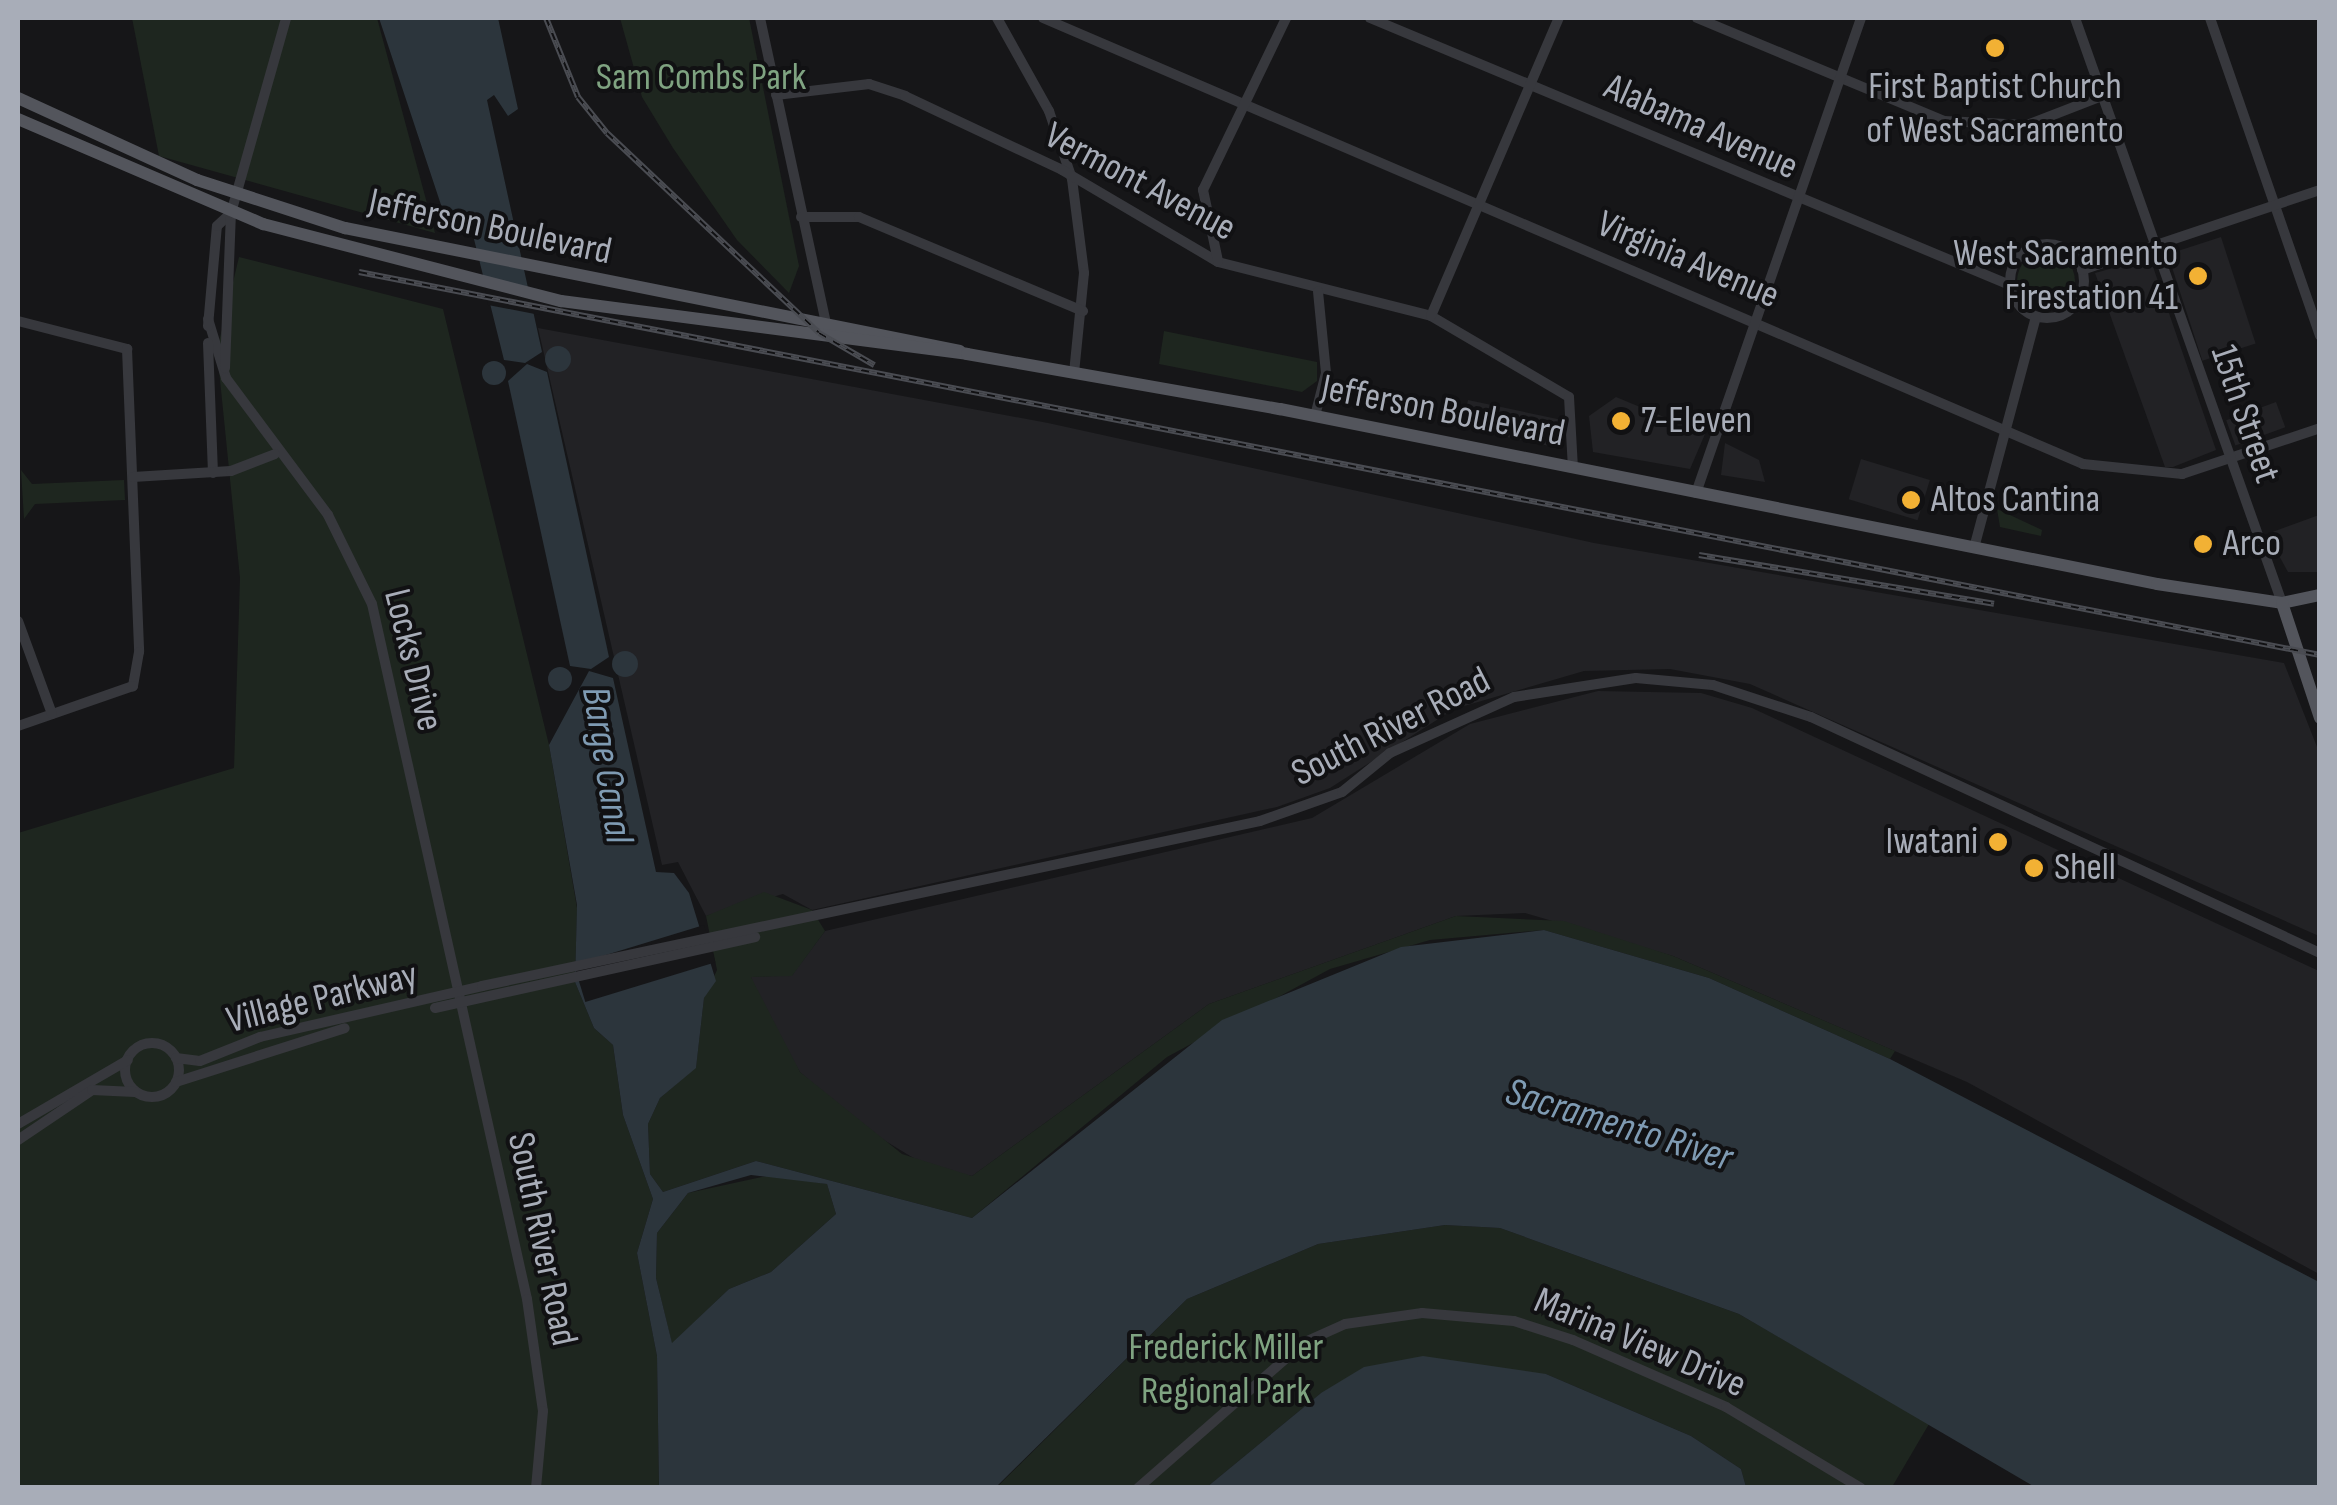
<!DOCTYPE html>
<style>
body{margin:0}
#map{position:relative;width:2337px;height:1505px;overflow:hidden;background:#161618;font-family:"Sofia Sans Condensed",sans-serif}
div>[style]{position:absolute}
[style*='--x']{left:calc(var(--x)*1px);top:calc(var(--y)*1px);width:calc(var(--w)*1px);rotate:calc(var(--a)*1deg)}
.built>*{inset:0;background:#222225;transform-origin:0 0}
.green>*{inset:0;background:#1e261f}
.round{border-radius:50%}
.water>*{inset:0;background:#2c353c}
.pier>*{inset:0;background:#161618;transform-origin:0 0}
.minor>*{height:10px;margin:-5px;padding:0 5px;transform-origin:5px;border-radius:5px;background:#37383d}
.minor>.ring{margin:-5px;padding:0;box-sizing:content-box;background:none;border:10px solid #37383d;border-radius:50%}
.major>*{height:12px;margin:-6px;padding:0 6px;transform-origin:6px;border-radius:6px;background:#53555c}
.rail>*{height:6px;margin-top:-3px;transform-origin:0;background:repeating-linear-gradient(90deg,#111113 0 8px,#4a4c52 0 16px);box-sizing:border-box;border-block:2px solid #4a4c52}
.dots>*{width:28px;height:28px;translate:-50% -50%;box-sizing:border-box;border:5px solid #111113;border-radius:50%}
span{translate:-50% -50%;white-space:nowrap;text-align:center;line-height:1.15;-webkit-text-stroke:8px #111113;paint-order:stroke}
.park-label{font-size:38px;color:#7fa381}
.poi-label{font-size:38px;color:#a8adb8}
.right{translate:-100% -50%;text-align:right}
.left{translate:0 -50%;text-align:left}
.street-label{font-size:38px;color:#a8adb8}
.water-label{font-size:40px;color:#7f9bb3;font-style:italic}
.frame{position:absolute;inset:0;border:20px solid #a8adb8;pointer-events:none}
</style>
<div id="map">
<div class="built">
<i style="left:2221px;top:237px;width:112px;height:56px;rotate:72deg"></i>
<i style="clip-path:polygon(2150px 258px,2216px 450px,2173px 467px,2165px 467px,2095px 273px)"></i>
<i style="clip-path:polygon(538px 328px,1048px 423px,1594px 543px,2284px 663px,2319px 752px,2319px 936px,1750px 684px,1670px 669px,1584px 671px,1454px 709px,1330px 788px,1277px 807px,812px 910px,783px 894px,706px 916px,678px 862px,662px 865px)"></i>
<i style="clip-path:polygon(1616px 397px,1705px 434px,1690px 469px,1593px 452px,1589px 416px)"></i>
<i style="left:1468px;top:400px;width:95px;height:28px;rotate:12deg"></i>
<i style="left:2276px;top:402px;width:27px;height:53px;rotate:70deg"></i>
<i style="clip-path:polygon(1725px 443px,1759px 460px,1765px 482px,1721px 475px)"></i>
<i style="left:1861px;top:459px;width:72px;height:42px;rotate:17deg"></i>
<i style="clip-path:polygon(2319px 515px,2319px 572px,2288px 572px,2267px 534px)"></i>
<i style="clip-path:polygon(1598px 691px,1701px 693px,1752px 708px,2319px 971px,2319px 1274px,1967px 1082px,1673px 956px,1525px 913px,1456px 916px,1209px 1004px,972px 1176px,930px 1168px,859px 1125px,800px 1072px,758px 1002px,751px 977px,792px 975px,825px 931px,1312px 818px,1470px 724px)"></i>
</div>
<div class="green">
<i style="clip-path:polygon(132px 18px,377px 18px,435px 233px,159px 156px)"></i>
<i style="clip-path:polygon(620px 18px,749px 18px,799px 266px,789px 293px,737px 240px,673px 148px,642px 97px)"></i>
<i class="round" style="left:2017px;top:252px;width:58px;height:58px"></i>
<i style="clip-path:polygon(239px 257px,443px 309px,549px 745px,577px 908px,575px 982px,594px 1028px,613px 1045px,623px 1115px,653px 1199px,637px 1253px,657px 1356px,659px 1487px,18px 1488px,18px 833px,234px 768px,240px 578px,217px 350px)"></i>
<i style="clip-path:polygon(1164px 331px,1317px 362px,1317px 381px,1302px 392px,1159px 364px)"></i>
<i style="clip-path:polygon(21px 470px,32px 484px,124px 480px,125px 500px,35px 504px,24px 519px)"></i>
<i style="clip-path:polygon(1997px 509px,2042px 530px,2041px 536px,2000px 527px)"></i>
<i style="clip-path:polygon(764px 892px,812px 910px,825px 931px,792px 976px,751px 977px,800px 1072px,902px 1154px,972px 1176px,1209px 1004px,1456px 916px,1564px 921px,1673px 956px,1895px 1051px,1890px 1059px,1709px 978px,1544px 930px,1430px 940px,1330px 969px,1167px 1057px,972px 1218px,756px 1161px,663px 1192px,650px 1174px,648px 1124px,660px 1098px,696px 1067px,704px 998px,717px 970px,706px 916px)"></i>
<i style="clip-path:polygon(771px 1175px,827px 1184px,836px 1214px,771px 1272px,729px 1289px,672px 1344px,656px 1278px,657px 1233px,688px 1193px)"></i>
<i style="clip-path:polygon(1445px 1225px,1500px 1228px,1739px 1314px,1929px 1424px,1892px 1487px,1746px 1487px,1741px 1469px,1691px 1436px,1546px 1374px,1321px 1393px,1207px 1487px,996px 1488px,1187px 1299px,1318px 1244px)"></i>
</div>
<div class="water">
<i style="clip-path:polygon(379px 18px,498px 18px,518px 109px,508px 116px,494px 95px,487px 100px,542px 352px,525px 363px,504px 360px,469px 219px,471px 235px,449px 229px)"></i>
<i class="round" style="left:545px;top:346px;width:26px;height:26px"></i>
<i class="round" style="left:482px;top:361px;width:24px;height:24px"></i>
<i style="clip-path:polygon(527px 364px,547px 372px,609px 657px,591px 669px,570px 666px,508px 381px)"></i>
<i class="round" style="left:612px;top:651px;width:26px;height:26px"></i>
<i class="round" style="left:548px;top:667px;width:24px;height:24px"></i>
<i style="clip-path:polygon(evenodd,589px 671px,613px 678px,656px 872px,674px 873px,689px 893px,716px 981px,704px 998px,696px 1068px,660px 1098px,648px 1124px,650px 1174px,663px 1192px,756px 1161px,972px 1218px,1222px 1020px,1401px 947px,1544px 930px,1709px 978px,1890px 1059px,2319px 1282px,2319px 1487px,2035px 1487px,1739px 1314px,1500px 1228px,1445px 1225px,1318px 1244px,1187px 1299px,996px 1487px,659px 1487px,657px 1356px,637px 1253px,653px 1199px,623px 1115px,613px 1045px,594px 1028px,575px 982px,577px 905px,549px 745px,589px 671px,751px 1175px,827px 1184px,836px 1214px,771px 1272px,729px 1289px,672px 1343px,656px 1278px,657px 1233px,688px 1193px,751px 1175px)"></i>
<i style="clip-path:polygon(1423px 1356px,1546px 1374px,1691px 1436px,1741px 1469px,1746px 1487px,1207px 1487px,1321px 1393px,1364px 1367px)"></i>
</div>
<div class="pier">
<i style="clip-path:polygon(484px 282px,534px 288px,540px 315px,488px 305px)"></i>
<i style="left:704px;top:925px;width:39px;height:136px;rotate:73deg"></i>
</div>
<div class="minor">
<i style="--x:760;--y:18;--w:318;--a:77.8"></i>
<i style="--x:997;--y:18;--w:107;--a:60.8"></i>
<i style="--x:1049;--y:111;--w:72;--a:71.3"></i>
<i style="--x:1072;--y:179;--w:95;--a:82.7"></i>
<i style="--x:1084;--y:273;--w:100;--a:95.7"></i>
<i style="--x:1043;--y:18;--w:1132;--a:23.21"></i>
<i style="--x:2083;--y:464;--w:100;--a:5.8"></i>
<i style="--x:2182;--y:474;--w:145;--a:-18.4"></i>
<i style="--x:1370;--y:18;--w:693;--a:22.65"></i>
<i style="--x:1697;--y:18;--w:268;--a:22.6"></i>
<i style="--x:1944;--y:121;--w:83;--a:2.8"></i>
<i style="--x:2027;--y:125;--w:80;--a:-21.1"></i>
<i style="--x:2075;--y:18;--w:621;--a:70.51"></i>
<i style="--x:2210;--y:18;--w:336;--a:70.9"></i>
<i style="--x:776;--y:95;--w:94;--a:-6.7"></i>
<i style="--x:869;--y:84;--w:38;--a:18"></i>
<i style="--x:905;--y:96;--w:174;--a:25.2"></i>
<i style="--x:1062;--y:170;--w:181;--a:30.5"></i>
<i style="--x:1218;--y:262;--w:220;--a:14.2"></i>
<i style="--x:1431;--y:316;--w:160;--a:30.4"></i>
<i style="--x:1569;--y:397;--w:71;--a:86.8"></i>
<i style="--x:801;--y:217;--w:58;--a:0"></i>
<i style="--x:859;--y:217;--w:243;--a:22.8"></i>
<i class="ring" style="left:2010px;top:244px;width:64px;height:64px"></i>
<i style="--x:1218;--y:261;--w:73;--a:-101.9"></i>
<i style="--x:1203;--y:190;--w:191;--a:-64.2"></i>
<i style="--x:2082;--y:270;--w:251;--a:-18.6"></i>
<i style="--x:1431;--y:316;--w:324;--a:-66.8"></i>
<i style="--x:208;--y:319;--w:62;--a:73"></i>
<i style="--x:226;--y:378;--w:171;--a:53.3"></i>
<i style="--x:328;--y:515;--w:99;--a:63.7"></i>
<i style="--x:372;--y:604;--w:712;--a:77.43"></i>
<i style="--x:527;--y:1299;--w:113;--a:81.9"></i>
<i style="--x:543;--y:1411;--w:77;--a:95.2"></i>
<i style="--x:18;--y:321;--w:113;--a:14.4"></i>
<i style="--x:127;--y:349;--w:303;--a:87.7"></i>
<i style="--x:139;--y:652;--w:35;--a:100"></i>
<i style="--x:133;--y:686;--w:122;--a:160.8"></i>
<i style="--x:208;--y:326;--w:100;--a:-84.9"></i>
<i style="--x:217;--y:226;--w:19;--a:-43"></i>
<i style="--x:208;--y:343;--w:130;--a:87.8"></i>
<i style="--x:225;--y:368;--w:155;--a:-87.8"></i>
<i style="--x:231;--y:213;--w:203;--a:-74.2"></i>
<i style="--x:1315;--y:416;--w:44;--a:-75.7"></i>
<i style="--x:1326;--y:373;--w:82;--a:-95.6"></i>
<i style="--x:133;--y:477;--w:98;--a:-3.5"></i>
<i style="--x:231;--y:471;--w:47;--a:-21.1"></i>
<i style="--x:1696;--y:493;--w:503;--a:-70.84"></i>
<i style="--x:1974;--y:548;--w:239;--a:-75"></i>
<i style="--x:18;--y:621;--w:99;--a:69.9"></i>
<i style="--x:435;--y:1008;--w:328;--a:-12.5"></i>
<i class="ring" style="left:125px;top:1043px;width:44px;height:44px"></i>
<i style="--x:176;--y:1058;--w:24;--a:7"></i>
<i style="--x:200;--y:1061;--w:65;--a:-21.8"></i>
<i style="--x:260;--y:1037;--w:228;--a:-12.9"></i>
<i style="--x:482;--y:986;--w:795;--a:-11.97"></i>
<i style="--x:1260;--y:821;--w:87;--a:-19.5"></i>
<i style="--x:1342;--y:792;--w:62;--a:-39.1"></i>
<i style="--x:1390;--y:753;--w:136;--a:-24.3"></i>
<i style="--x:1514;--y:697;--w:123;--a:-8.9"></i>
<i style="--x:1636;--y:678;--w:77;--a:5.2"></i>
<i style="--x:1713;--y:685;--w:103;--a:18.1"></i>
<i style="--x:1811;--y:717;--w:561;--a:24.87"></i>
<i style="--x:176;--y:1082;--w:177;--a:-17.7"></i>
<i style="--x:18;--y:1124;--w:127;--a:-30.2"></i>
<i style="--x:18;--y:1140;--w:89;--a:-34"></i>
<i style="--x:92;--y:1090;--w:43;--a:2.7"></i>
<i style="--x:1138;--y:1488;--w:222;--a:-41.2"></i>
<i style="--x:1305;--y:1342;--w:44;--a:-24.2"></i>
<i style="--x:1345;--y:1324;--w:78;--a:-8.1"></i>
<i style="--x:1422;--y:1313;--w:92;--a:5"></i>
<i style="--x:1514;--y:1321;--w:62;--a:17.9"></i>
<i style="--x:1573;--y:1340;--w:167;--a:23.6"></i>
<i style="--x:1726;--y:1407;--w:157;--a:31"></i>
</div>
<div class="major">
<i style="--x:18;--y:98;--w:197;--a:24.6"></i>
<i style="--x:197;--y:180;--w:156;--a:18"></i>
<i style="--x:345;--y:228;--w:627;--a:11.31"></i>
<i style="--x:18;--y:119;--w:267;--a:23.2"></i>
<i style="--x:263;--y:224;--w:308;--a:14.5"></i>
<i style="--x:561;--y:301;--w:409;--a:7.4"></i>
<i style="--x:967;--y:354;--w:318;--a:10"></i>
<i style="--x:1280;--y:409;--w:894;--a:11.28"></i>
<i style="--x:2157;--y:584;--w:126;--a:8.6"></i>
<i style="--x:2282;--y:603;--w:39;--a:-12"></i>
<i style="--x:2282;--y:603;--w:121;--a:71.7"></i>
</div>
<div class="rail">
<i style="--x:546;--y:18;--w:85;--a:67.9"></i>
<i style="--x:578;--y:97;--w:46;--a:51.1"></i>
<i style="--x:607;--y:133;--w:291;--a:43.3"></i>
<i style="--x:819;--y:333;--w:64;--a:30.2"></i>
<i style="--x:359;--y:272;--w:1998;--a:11.05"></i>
<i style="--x:1699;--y:555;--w:299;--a:9.4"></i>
</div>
<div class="dots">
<i style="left:1995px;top:48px;background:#f2b134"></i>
<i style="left:2198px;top:276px;background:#f2b134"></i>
<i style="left:1621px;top:421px;background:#f2b134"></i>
<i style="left:1911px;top:500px;background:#f2b134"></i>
<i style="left:2203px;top:544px;background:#f2b134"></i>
<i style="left:1998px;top:842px;background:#f2b134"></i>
<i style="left:2034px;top:868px;background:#f2b134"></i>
</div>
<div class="park-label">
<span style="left:701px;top:78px">Sam Combs Park</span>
<span style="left:1226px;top:1370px">Frederick Miller<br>Regional Park</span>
</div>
<div class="poi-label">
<span style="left:1995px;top:109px">First Baptist Church<br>of West Sacramento</span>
<span class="right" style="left:2178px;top:276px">West Sacramento<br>Firestation 41</span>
<span class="left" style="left:1641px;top:421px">7-Eleven</span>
<span class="left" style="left:1931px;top:500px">Altos Cantina</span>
<span class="left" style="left:2223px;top:544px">Arco</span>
<span class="right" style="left:1978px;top:842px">Iwatani</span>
<span class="left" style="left:2054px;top:868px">Shell</span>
</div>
<div class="street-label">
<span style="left:1701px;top:127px;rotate:24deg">Alabama Avenue</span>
<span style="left:1140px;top:182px;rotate:28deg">Vermont Avenue</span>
<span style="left:490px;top:227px;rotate:12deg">Jefferson Boulevard</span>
<span style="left:1688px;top:260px;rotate:23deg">Virginia Avenue</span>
<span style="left:1443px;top:411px;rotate:11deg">Jefferson Boulevard</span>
<span style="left:2245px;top:414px;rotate:71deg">15th Street</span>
<span style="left:413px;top:660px;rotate:76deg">Locks Drive</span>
<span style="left:1391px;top:727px;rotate:-27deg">South River Road</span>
<span style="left:322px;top:998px;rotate:-14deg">Village Parkway</span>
<span style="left:542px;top:1239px;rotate:78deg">South River Road</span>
<span style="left:1640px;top:1343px;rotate:23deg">Marina View Drive</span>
</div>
<div class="water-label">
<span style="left:607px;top:765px;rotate:81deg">Barge Canal</span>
<span style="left:1619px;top:1125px;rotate:17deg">Sacramento River</span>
</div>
<div class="frame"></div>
</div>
